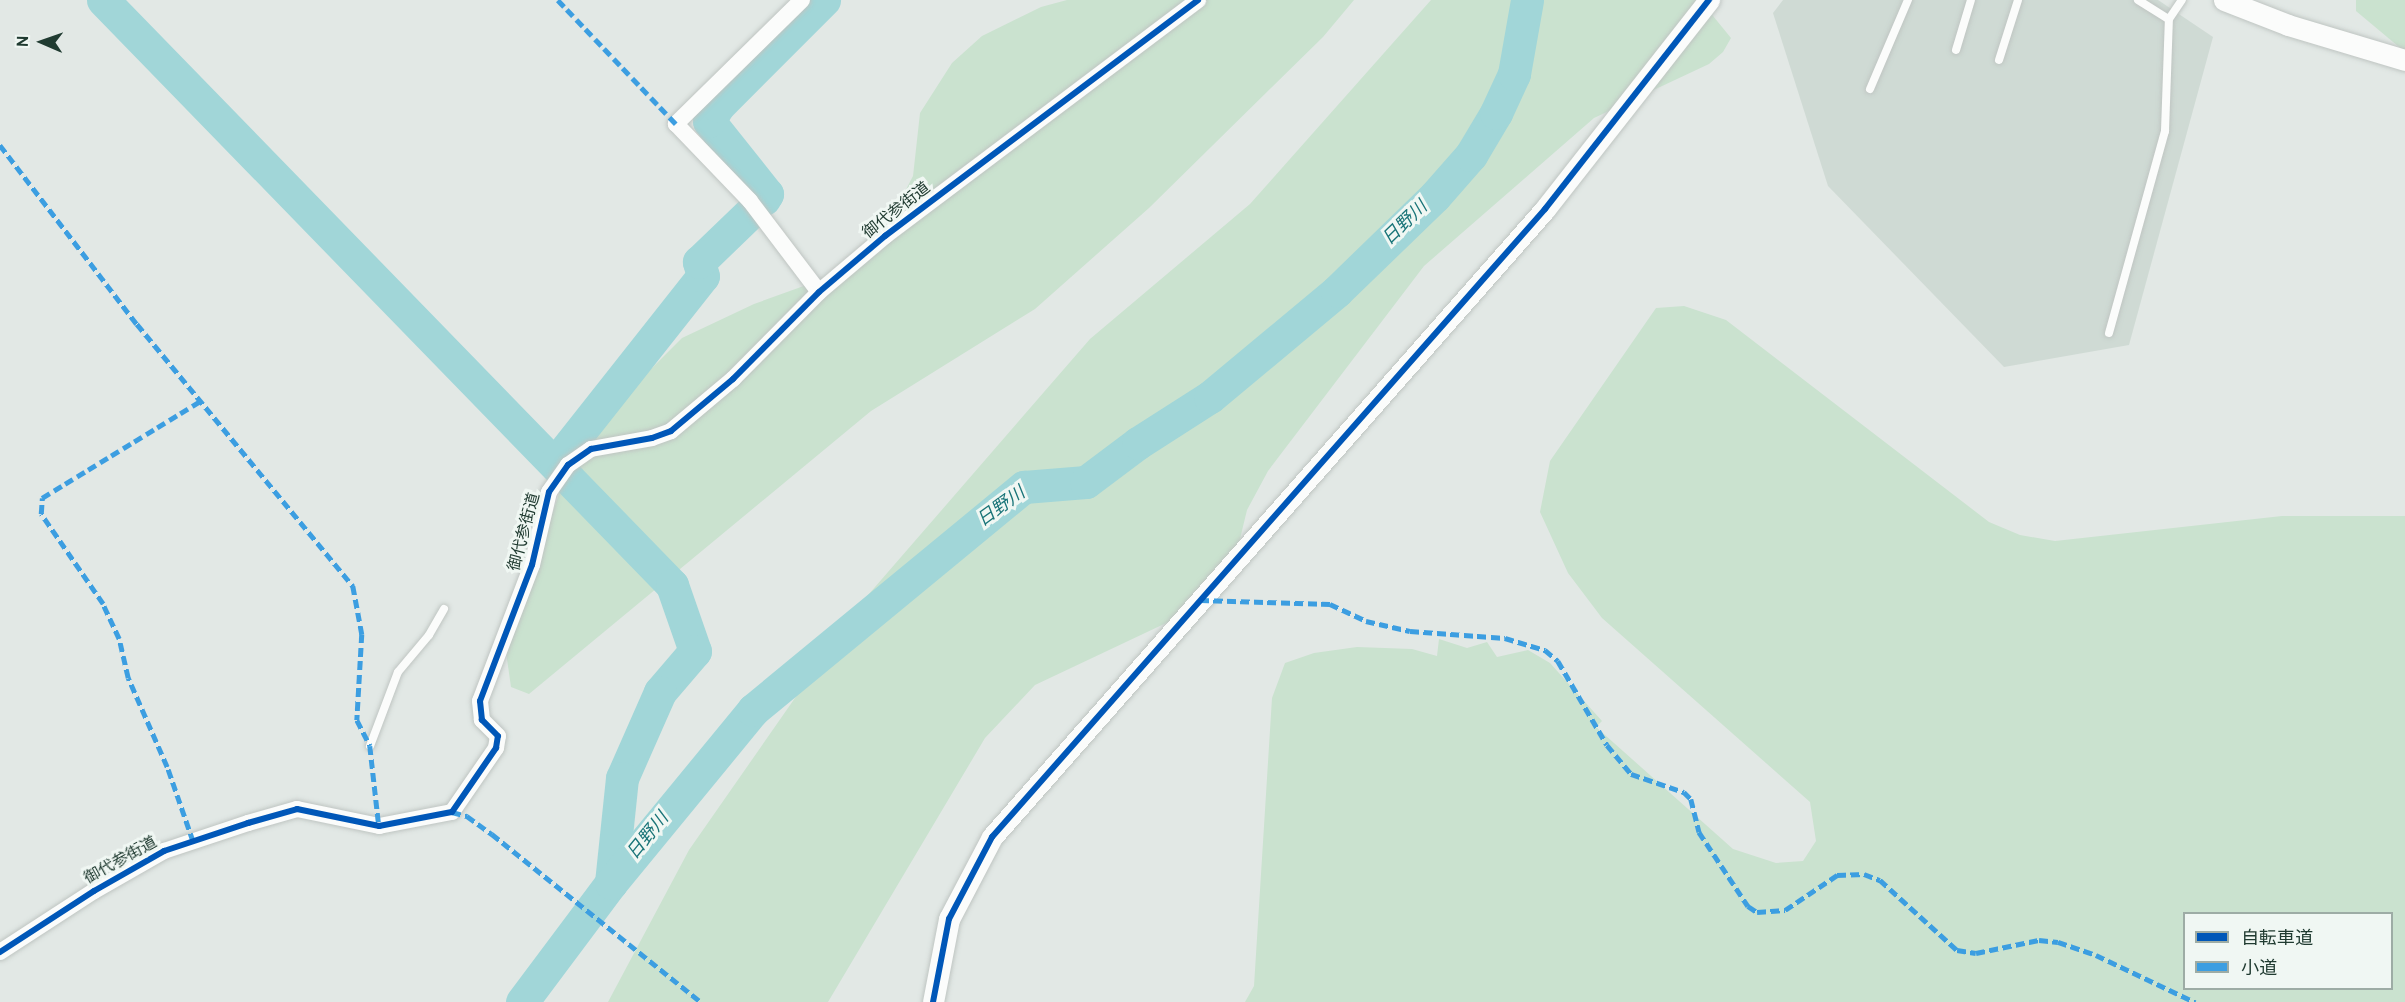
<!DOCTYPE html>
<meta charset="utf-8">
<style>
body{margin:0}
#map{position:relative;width:2405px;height:1002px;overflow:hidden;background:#e2e8e5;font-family:Overpass,"Noto Sans JP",sans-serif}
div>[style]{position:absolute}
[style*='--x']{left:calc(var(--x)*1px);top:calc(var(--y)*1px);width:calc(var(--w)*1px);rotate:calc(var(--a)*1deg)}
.built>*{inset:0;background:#cfdad4}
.green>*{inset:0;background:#cae2cf}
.river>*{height:33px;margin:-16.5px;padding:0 16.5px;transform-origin:16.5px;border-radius:16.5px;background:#a1d6d8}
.roads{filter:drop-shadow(0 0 2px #bfc5c2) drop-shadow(0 0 2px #bfc5c2)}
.service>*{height:8px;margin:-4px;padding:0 4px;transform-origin:4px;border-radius:4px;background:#fbfcfb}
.minor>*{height:16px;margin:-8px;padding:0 8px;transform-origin:8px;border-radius:8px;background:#fbfcfb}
.tertiary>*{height:21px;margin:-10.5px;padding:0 10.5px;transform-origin:10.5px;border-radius:10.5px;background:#fbfcfb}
.quiet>*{height:4.5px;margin-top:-2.25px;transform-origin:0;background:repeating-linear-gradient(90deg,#3c9ee1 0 9px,transparent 0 13.5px)}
.cycleway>*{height:6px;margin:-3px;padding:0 3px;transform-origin:3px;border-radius:3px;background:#0057b8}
span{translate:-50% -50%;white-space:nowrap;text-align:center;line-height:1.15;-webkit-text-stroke:6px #f0f7f3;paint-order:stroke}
.street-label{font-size:16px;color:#203b31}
.water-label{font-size:18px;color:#197478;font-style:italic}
.legend{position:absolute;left:2183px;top:912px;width:210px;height:78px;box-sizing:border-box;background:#f0f7f3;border:2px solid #9daca5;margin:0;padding:8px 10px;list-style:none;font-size:18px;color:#203b31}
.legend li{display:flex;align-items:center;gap:12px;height:30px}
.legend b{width:30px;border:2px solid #9daca5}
.north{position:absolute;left:12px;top:12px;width:60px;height:60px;-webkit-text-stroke:4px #f0f7f3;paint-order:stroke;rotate:272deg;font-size:16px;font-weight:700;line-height:24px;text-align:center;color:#203b31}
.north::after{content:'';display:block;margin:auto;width:21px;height:27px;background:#203b31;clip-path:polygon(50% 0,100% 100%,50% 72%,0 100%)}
</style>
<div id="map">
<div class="built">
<i style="clip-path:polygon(1783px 0,2158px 0,2213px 37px,2129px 345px,2004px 367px,1828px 186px,1773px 13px)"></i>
</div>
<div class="green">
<i style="clip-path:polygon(1067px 0,1354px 0,1323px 37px,1149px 208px,1035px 309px,871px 411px,529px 694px,511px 687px,506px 652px,571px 458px,630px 390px,682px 338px,754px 304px,826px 278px,888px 224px,913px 176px,920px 113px,952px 63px,982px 36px,1041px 7px)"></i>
<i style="clip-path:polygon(1431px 0,1700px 0,1731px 38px,1723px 52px,1709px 64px,1594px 118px,1424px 266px,1268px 471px,1247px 510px,1239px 543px,1181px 616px,1035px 685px,985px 738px,828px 1002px,608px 1002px,689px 850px,862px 602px,1090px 339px,1250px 204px)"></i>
<i style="clip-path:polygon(2356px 0,2405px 0,2405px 52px,2356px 11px)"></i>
<i style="clip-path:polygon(evenodd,1684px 306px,1726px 320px,1989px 522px,2020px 535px,2055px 541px,2282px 516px,2405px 516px,2405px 1002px,1245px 1002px,1254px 986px,1272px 698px,1285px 663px,1314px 653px,1357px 647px,1412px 649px,1437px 656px,1439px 639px,1467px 648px,1487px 642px,1497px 657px,1528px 650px,1550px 663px,1602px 721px,1596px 727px,1733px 849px,1776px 863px,1803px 861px,1816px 841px,1810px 802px,1602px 618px,1568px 573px,1540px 512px,1550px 461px,1656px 308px,1684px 306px,2184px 914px,2392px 914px,2392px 988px,2184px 988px,2184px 914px)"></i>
</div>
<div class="river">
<i style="--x:103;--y:0;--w:816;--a:45.79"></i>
<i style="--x:672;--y:585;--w:70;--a:70.8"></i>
<i style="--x:695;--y:651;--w:54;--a:130.5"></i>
<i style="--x:660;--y:692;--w:94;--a:113.8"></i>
<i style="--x:622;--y:778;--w:106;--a:96"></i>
<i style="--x:764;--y:199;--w:6;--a:-59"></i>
<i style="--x:767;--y:194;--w:93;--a:-128.5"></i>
<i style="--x:709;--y:121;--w:17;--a:-59"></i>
<i style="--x:718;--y:106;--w:150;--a:-45"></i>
<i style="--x:556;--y:462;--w:237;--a:-51.7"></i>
<i style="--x:703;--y:276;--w:15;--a:-106"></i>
<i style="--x:699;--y:262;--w:74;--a:-43.9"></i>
<i style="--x:522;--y:1002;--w:149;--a:-53.2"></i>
<i style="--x:611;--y:883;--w:224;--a:-50.6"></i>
<i style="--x:753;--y:710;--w:351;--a:-39.5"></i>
<i style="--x:1024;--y:487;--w:62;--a:-4.6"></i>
<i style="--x:1086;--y:482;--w:65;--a:-36.9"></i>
<i style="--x:1138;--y:443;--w:85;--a:-32.6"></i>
<i style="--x:1210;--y:397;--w:165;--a:-39.8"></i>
<i style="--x:1337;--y:291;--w:136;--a:-44.1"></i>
<i style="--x:1435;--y:196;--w:55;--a:-48.7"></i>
<i style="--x:1471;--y:155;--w:49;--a:-59.2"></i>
<i style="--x:1496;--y:113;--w:43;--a:-65.2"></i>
<i style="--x:1514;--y:74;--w:75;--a:-80"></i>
</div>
<div class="roads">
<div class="service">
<i style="--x:2138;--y:0;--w:36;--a:32"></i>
<i style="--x:1956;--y:50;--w:52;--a:-73.3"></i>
<i style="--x:1999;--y:60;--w:63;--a:-72.4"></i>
<i style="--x:1870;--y:89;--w:97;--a:-66.9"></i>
<i style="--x:2109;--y:333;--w:210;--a:-74.5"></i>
<i style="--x:2165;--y:131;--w:112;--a:-88"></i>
<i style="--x:2169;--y:19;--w:23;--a:-56"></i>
<i style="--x:370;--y:746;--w:79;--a:-69.3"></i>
<i style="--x:398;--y:672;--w:48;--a:-50"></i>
<i style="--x:429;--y:635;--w:30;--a:-60"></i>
</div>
<div class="minor">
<i style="--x:802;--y:0;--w:177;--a:135.5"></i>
<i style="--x:676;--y:124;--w:107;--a:46.1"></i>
<i style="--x:750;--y:201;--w:114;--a:52.8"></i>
<i style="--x:0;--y:952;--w:112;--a:-33"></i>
<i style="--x:94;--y:891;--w:81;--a:-29.7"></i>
<i style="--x:164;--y:851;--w:89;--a:-18.4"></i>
<i style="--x:248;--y:823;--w:51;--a:-15.9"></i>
<i style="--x:297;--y:809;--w:84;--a:11.7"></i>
<i style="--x:379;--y:826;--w:74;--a:-10.9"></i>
<i style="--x:452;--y:812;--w:78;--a:-55.5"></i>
<i style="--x:496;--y:748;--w:12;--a:-81"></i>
<i style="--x:498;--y:736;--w:23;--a:-135"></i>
<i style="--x:482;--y:720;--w:19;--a:-96"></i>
<i style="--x:480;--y:701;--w:146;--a:-69.1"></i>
<i style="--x:532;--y:565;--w:75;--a:-76.9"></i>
<i style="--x:549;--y:492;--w:33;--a:-55"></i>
<i style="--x:568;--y:465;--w:28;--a:-35"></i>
<i style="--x:591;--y:449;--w:62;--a:-10.2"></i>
<i style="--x:652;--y:438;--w:20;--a:-20"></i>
<i style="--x:671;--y:431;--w:81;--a:-40"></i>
<i style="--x:733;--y:379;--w:122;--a:-45.3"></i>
<i style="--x:819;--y:292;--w:87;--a:-40.3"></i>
<i style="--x:885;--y:236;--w:392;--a:-37"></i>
</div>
<div class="tertiary">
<i style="--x:2224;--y:0;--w:69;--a:21.3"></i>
<i style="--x:2288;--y:25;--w:122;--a:16.7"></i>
<i style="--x:933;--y:1002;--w:85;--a:-79.1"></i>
<i style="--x:949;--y:919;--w:93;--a:-62.3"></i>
<i style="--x:992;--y:837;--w:837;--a:-48.63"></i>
<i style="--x:1545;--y:209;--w:266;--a:-51.9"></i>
</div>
</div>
<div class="quiet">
<i style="--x:558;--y:0;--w:171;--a:46.4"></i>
<i style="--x:0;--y:145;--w:225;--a:52.6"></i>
<i style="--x:137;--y:324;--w:340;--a:50.5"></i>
<i style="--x:353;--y:586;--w:49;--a:79.4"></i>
<i style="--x:362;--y:634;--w:86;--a:93.3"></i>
<i style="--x:357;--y:720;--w:29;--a:63"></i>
<i style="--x:370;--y:746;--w:81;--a:83.6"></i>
<i style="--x:1200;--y:600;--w:130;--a:1.8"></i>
<i style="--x:1330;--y:604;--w:40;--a:25"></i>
<i style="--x:1366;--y:621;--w:45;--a:12.8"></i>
<i style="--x:1410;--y:631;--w:95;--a:4.2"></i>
<i style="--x:1505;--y:638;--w:42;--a:16.7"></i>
<i style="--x:1545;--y:650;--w:17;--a:40"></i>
<i style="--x:1558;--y:661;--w:97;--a:59.7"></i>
<i style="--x:1607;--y:745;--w:38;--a:50"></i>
<i style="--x:1631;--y:774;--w:56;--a:18.8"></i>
<i style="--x:1684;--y:792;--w:10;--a:45"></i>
<i style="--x:1691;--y:799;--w:34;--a:76"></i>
<i style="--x:1699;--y:832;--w:89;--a:56.5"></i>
<i style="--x:1748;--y:906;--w:11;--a:34"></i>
<i style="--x:1757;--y:912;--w:28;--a:-4"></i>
<i style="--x:1785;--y:910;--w:63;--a:-33.9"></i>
<i style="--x:1837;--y:875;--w:27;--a:-2"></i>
<i style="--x:1864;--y:874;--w:17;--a:21"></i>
<i style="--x:1880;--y:880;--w:104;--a:42.3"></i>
<i style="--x:1957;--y:950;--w:19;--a:9"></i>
<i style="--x:1976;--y:953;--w:64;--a:-11.7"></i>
<i style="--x:2039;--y:940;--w:19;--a:6"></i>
<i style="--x:2058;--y:942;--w:40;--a:18.9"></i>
<i style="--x:2096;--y:955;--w:110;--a:25.4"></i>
<i style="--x:452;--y:812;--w:16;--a:15"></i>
<i style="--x:467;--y:816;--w:31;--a:36"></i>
<i style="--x:492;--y:834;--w:268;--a:38.8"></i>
<i style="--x:193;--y:842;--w:79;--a:-109.1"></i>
<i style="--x:167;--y:767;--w:97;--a:-113.7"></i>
<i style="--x:128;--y:678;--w:40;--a:-103"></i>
<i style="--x:119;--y:639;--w:38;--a:-115"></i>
<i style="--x:103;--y:604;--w:109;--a:-124.6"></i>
<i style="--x:41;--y:514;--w:16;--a:-86"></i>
<i style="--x:42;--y:498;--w:185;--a:-31.5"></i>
</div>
<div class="cycleway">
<i style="--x:0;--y:952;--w:112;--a:-33"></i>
<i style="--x:94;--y:891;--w:81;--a:-29.7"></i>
<i style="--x:164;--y:851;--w:89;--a:-18.4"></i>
<i style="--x:248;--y:823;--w:51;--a:-15.9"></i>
<i style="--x:297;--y:809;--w:84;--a:11.7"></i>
<i style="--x:379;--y:826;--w:74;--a:-10.9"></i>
<i style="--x:452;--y:812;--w:78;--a:-55.5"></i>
<i style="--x:496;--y:748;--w:12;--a:-81"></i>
<i style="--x:498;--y:736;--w:23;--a:-135"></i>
<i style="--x:482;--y:720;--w:19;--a:-96"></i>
<i style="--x:480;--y:701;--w:146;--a:-69.1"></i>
<i style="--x:532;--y:565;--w:75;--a:-76.9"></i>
<i style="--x:549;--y:492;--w:33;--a:-55"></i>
<i style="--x:568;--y:465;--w:28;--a:-35"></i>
<i style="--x:591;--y:449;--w:62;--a:-10.2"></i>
<i style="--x:652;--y:438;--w:20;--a:-20"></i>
<i style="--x:671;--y:431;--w:81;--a:-40"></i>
<i style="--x:733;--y:379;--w:122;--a:-45.3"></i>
<i style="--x:819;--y:292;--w:87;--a:-40.3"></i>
<i style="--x:885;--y:236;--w:392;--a:-37"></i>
<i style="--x:933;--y:1002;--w:85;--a:-79.1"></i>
<i style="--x:949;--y:919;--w:93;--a:-62.3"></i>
<i style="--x:992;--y:837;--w:837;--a:-48.63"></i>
<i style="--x:1545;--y:209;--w:266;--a:-51.9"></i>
</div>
<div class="street-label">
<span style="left:897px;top:211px;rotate:-38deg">御代参街道</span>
<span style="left:525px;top:532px;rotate:-75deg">御代参街道</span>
<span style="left:121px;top:861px;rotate:-29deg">御代参街道</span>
</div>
<div class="water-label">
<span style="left:1406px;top:224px;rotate:-44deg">日野川</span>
<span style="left:1002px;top:508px;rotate:-36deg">日野川</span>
<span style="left:649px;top:837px;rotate:-51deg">日野川</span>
</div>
<ul class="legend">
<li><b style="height:8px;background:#0057b8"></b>自転車道</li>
<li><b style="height:8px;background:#3c9ee1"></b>小道</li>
</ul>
<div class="north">N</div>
</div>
